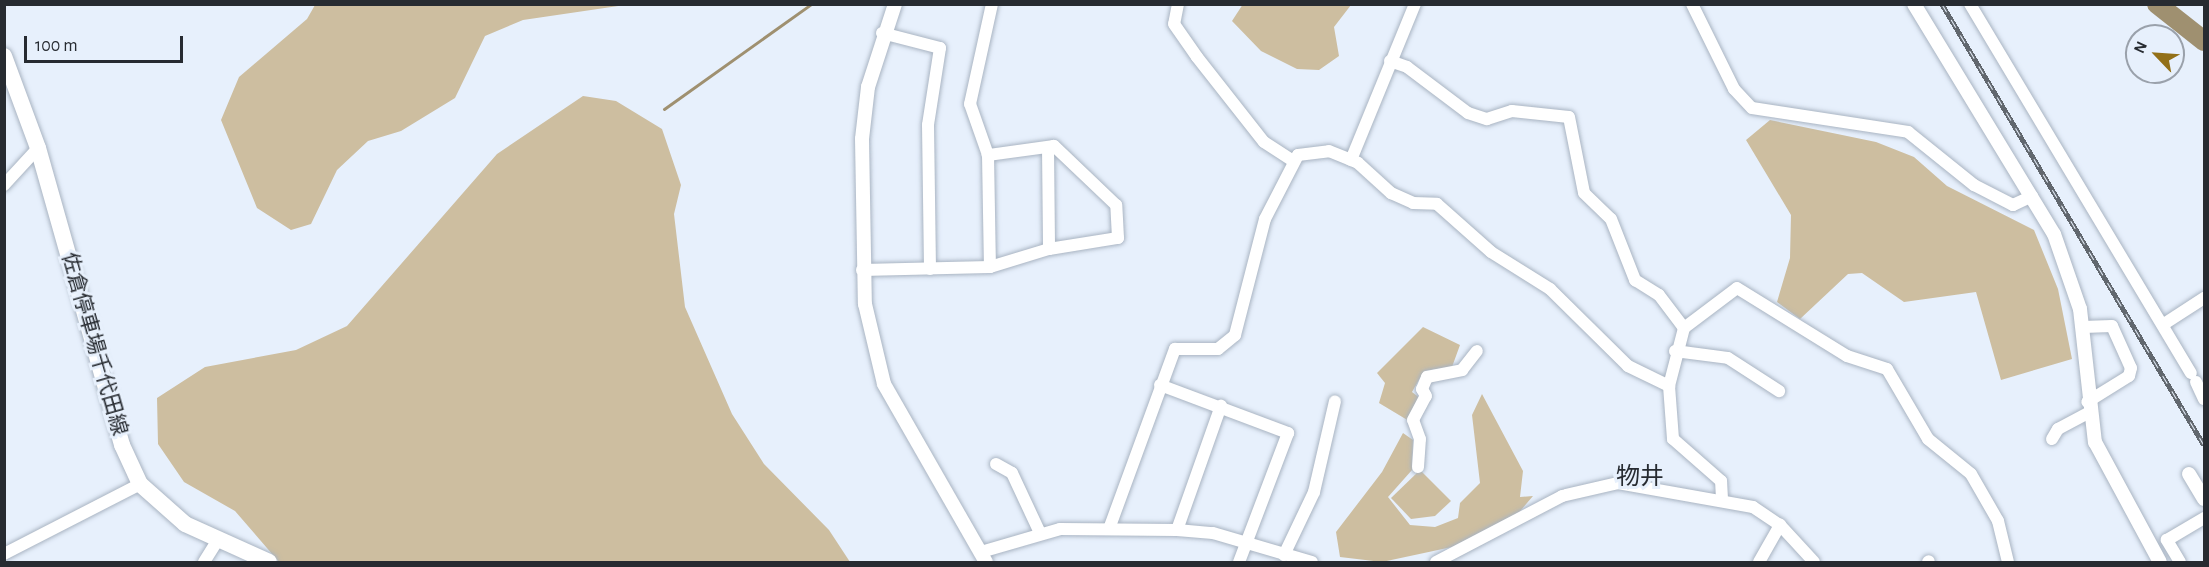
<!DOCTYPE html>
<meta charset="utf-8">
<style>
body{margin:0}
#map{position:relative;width:2209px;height:567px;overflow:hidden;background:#e7f0fc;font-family:"Alegreya Sans","Noto Sans JP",sans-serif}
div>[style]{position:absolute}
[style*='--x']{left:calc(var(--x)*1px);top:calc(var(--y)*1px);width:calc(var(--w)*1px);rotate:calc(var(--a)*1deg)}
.green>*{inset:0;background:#cdbea0}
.stream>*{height:3px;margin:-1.5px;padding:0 1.5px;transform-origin:1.5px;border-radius:1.5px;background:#9f9070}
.river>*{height:20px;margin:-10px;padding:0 10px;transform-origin:10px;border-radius:10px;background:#9f9070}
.roads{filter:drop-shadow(0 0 2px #a9b4c2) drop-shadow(0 0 2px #a9b4c2)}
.minor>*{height:12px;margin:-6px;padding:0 6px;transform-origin:6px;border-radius:6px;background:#fff}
.tertiary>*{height:14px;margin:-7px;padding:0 7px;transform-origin:7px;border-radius:7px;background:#fff}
.secondary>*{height:16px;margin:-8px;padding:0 8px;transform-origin:8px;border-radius:8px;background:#fff}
.rail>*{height:5px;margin-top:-2.5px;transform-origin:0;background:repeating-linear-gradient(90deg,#e7f0fc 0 9px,#61676e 0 18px);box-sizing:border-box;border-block:2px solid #61676e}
span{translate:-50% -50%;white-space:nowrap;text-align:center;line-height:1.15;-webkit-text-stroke:6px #e7f0fc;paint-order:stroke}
.street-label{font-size:21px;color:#272b31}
.quarter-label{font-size:24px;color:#272b31}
.frame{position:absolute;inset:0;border:6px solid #272b31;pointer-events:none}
.north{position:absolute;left:2125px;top:24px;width:60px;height:60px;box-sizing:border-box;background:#e7f0fc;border:2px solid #9aa1ab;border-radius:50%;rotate:295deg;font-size:16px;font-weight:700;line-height:24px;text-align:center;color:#272b31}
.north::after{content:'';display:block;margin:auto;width:21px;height:27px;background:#937018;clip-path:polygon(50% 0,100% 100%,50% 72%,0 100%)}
.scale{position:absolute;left:24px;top:36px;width:159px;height:27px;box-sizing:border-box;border:3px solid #272b31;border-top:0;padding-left:8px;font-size:18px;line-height:21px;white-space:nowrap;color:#272b31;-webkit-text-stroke:4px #e7f0fc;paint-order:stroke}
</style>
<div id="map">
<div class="green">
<i style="clip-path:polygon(1243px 4px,1351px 5px,1334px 27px,1339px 56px,1319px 70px,1297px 69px,1261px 51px,1232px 21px)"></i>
<i style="clip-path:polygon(315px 5px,315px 4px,625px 5px,523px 20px,485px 36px,455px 98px,401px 131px,368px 141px,337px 170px,311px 224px,291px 230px,257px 208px,221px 120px,239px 77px,307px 19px)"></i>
<i style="clip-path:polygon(583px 96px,616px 101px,662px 129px,681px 185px,674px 214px,685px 307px,732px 414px,764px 464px,829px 530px,850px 562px,279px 562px,235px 511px,184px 482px,158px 444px,157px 398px,205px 367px,296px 350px,347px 326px,497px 154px)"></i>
<i style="clip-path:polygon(1770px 120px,1876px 142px,1914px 157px,1947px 186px,2034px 230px,2058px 289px,2072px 359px,2001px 380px,1976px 292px,1904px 302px,1862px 273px,1848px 274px,1800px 319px,1777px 302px,1790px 258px,1791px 215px,1746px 140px)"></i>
<i style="clip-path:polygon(1423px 327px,1460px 345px,1452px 367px,1424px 371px,1412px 392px,1421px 399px,1409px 421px,1379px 403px,1385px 383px,1377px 373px)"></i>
<i style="clip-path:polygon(1482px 394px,1523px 471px,1520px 497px,1533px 496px,1516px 516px,1452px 547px,1382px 562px,1340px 557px,1336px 532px,1382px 472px,1403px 433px,1413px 440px,1412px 470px,1388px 497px,1410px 525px,1435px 527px,1458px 518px,1460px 503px,1480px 483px,1472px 415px)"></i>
<i style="clip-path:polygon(1420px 470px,1451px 501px,1435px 516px,1411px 519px,1391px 498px)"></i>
</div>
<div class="stream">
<i style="--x:664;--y:109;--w:181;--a:-35.5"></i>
</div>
<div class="river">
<i style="--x:2157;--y:4;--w:60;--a:38.2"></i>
</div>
<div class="roads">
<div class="minor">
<i style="--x:1178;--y:4;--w:20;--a:101"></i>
<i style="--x:1174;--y:24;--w:40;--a:55.1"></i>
<i style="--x:1197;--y:57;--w:108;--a:51.8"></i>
<i style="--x:1264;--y:142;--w:33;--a:33"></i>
<i style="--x:1692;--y:4;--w:95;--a:63.7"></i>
<i style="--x:1734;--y:89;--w:26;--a:47"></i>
<i style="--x:1752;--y:108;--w:158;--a:8.7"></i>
<i style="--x:1908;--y:132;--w:85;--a:38.8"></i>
<i style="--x:1974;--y:185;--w:44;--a:27.1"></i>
<i style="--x:2013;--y:205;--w:21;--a:-25"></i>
<i style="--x:1970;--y:4;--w:430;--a:59.1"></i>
<i style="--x:882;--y:33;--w:60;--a:14.5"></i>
<i style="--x:940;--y:48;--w:78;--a:98.9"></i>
<i style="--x:928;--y:125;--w:144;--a:89.2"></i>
<i style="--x:1390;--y:61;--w:18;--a:19"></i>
<i style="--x:1407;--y:67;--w:76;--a:37"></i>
<i style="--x:1468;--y:113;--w:20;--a:18"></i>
<i style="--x:1487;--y:119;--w:26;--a:-18"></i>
<i style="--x:1512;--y:111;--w:57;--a:6"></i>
<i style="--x:1569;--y:117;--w:77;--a:78.8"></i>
<i style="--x:1584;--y:193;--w:37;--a:44"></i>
<i style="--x:1611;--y:219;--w:66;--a:68.5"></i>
<i style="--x:1635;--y:280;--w:28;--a:32"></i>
<i style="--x:1659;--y:295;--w:41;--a:52.9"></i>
<i style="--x:1048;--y:148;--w:101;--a:89.4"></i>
<i style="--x:988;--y:155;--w:112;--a:89"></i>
<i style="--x:1351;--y:160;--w:169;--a:-67.7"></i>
<i style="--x:4;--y:185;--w:50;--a:-47.4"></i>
<i style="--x:862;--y:270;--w:128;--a:-1.3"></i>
<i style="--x:990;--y:267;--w:62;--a:-17"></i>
<i style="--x:1049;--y:249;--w:70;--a:-9.1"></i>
<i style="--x:1118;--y:238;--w:33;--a:-93"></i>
<i style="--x:1116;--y:205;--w:86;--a:-136.4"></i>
<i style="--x:1054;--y:146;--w:67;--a:172.2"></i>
<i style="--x:988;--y:155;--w:54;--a:-109.4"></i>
<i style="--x:970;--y:104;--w:102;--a:-77.6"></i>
<i style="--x:2164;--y:324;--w:48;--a:-33"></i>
<i style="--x:2083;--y:327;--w:29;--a:-2"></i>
<i style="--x:2112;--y:326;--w:46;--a:65.7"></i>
<i style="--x:2131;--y:368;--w:8;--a:104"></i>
<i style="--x:2129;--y:376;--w:49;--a:148.2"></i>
<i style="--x:1675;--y:351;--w:53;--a:7.5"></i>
<i style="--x:1728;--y:358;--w:61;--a:32.9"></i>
<i style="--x:2196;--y:382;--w:19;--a:65"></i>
<i style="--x:1160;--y:385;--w:137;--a:20.6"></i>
<i style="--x:1288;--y:433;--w:138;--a:110.8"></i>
<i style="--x:2052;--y:439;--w:12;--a:-59"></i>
<i style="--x:2058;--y:429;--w:34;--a:-28"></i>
<i style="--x:996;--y:464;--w:18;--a:29"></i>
<i style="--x:1012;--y:473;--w:66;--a:65"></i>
<i style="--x:1418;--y:467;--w:28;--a:-86"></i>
<i style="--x:1420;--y:439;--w:20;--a:-110"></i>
<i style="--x:1413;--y:420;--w:27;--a:-62"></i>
<i style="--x:1426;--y:396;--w:8;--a:-120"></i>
<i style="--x:1422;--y:389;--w:13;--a:-67"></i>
<i style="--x:1427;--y:377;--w:36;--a:-11"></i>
<i style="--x:1462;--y:370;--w:24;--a:-52"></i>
<i style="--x:1722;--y:499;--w:18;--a:-93"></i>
<i style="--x:1721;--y:481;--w:64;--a:-138.8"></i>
<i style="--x:1673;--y:439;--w:53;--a:-94.3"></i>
<i style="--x:1669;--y:386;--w:60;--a:-75.5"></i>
<i style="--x:1684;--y:328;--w:66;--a:-37"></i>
<i style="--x:1737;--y:288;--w:129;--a:31.7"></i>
<i style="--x:1847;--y:356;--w:42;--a:18"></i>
<i style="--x:1887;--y:369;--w:81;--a:59.6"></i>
<i style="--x:1928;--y:439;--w:55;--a:39.1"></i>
<i style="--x:1971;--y:474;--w:54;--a:60.1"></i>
<i style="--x:1998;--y:521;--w:42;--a:76.3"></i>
<i style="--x:1109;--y:529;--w:192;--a:-69.9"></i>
<i style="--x:1175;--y:349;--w:43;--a:0"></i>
<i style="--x:1218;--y:349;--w:22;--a:-39"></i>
<i style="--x:1235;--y:335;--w:120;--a:-75.5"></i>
<i style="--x:1265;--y:219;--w:72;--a:-62.7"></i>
<i style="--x:1298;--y:155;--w:31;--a:-7"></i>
<i style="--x:1329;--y:151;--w:31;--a:22"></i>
<i style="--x:1358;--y:163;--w:45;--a:42.3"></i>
<i style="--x:1391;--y:193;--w:24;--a:24"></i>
<i style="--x:1413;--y:203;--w:24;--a:2"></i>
<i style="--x:1437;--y:204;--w:72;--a:41.6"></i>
<i style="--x:1491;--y:252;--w:70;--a:32.1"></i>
<i style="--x:1550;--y:289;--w:110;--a:44.6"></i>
<i style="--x:1628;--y:366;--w:46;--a:26"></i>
<i style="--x:1177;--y:530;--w:132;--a:-70.5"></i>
<i style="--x:981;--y:552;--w:82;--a:-16.2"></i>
<i style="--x:1060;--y:529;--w:117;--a:0.5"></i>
<i style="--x:1177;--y:530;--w:36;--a:5"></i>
<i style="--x:1213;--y:533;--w:103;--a:16.3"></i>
<i style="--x:4;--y:554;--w:153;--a:-27.2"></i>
<i style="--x:1284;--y:555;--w:70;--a:-64.5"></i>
<i style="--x:1314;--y:492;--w:93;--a:-77"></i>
<i style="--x:204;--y:562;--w:26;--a:-58"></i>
<i style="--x:1436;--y:562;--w:142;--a:-27.6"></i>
<i style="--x:1562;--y:496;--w:57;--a:-13.1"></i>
<i style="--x:1618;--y:483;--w:137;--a:10.1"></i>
<i style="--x:1753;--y:507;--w:32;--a:34"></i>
<i style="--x:1780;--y:525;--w:50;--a:47.4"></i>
<i style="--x:1759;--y:562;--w:43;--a:-60.4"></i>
<i style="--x:1928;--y:562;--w:1;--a:-45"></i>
<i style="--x:2180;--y:562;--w:26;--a:-121"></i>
<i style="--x:2167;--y:540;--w:43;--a:-30.7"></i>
</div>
<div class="tertiary">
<i style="--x:895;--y:4;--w:87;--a:108"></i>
<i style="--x:868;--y:87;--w:52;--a:96.6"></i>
<i style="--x:862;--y:139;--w:165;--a:89"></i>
<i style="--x:865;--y:304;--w:82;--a:76.6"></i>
<i style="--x:884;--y:384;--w:205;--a:60.2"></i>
<i style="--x:1914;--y:4;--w:269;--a:58.7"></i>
<i style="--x:2054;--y:234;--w:79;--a:70.9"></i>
<i style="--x:2080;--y:309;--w:134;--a:83.6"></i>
<i style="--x:2095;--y:442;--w:136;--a:61.6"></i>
<i style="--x:2189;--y:474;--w:29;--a:59"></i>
</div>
<div class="secondary">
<i style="--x:4;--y:56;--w:98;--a:69.7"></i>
<i style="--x:38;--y:148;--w:309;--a:74.2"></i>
<i style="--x:122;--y:445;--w:43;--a:65.2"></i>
<i style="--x:140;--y:484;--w:60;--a:41.6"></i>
<i style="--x:185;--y:524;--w:92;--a:24.3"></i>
</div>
</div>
<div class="rail">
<i style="--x:1942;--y:4;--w:513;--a:59.29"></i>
</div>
<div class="street-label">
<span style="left:94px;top:344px;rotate:74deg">佐倉停車場千代田線</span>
</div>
<div class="quarter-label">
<span style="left:1640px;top:478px">物井</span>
</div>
<div class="frame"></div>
<div class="north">N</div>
<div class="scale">100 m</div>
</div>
